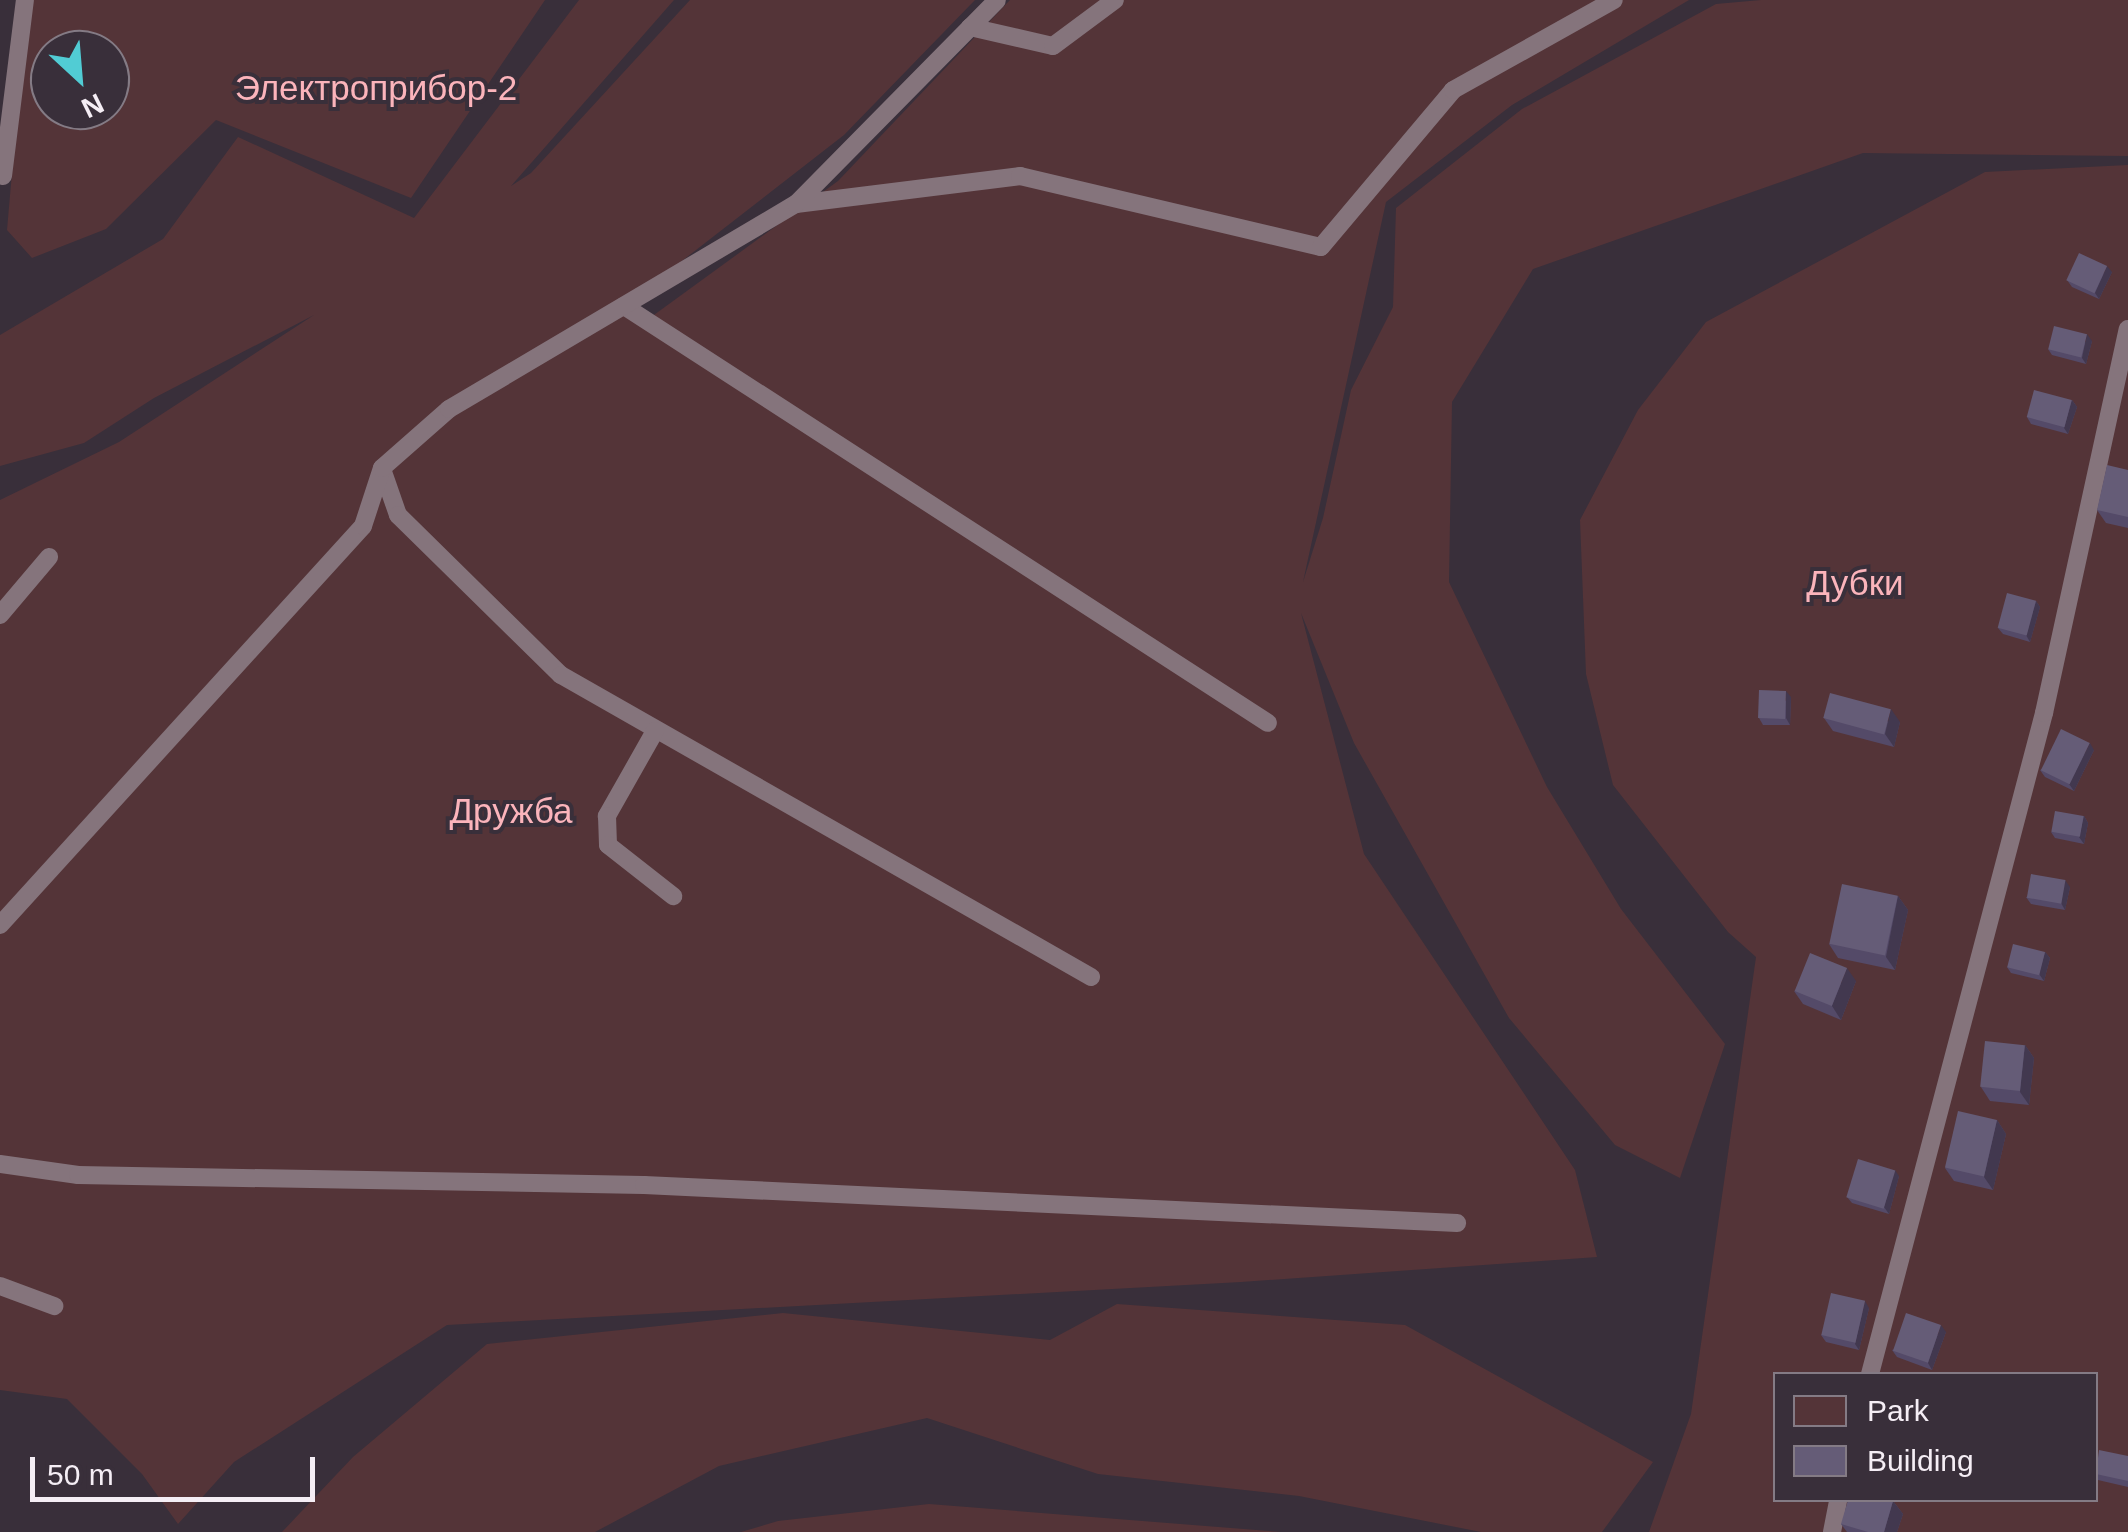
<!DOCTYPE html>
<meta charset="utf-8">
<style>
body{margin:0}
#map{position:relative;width:2128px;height:1532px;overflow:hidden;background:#392f3a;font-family:Helvetica,sans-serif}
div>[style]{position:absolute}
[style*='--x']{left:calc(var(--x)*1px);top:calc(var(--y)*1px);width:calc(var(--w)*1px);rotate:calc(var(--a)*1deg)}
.green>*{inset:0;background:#543438}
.lane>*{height:18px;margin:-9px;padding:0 9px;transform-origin:9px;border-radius:9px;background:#85747c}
.wall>*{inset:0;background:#544a68}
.shaded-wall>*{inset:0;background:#42384f}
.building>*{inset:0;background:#655c77;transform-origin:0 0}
span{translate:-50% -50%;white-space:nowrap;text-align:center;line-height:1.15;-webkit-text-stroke:8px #392f3a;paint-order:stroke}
.park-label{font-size:35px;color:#fbb4bb}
.legend{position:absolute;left:1773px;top:1372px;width:325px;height:130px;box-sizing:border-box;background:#392f3a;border:2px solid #847b85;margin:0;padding:12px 18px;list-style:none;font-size:30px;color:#f5eef5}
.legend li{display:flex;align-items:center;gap:20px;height:50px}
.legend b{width:50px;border:2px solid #847b85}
.north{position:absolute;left:30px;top:30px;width:100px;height:100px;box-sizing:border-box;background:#392f3a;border:2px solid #847b85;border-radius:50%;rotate:154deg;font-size:28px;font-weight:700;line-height:40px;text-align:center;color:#f5eef5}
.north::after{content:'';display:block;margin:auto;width:35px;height:45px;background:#51ccd4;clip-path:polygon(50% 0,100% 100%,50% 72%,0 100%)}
.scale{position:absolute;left:30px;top:1457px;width:285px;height:45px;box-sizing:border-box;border:5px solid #f5eef5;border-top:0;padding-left:12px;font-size:30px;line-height:35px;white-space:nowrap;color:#f5eef5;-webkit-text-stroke:8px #392f3a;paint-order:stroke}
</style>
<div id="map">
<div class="green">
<i style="clip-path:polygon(evenodd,27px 0,545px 0,411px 198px,216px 120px,106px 229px,32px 258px,7px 230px,27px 0,50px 50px,110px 50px,110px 110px,50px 110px,50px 50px)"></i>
<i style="clip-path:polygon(579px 0,674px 0,511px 186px,531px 173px,690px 0,975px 0,844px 135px,678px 264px,629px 296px,647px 320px,838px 181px,1010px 0,1689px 0,1512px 105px,1386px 202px,1303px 582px,1323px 518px,1351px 390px,1393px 307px,1396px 208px,1522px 109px,1716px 4px,1761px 0,2128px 0,2128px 156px,1863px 153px,1533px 269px,1452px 402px,1449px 582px,1547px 787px,1621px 909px,1725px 1044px,1680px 1178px,1615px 1145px,1509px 1018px,1354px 743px,1301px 613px,1364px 854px,1575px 1170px,1597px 1257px,1241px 1282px,447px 1325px,234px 1462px,178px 1524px,142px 1474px,67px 1399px,0 1390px,0 500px,119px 442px,314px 315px,154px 398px,84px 443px,0 466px,0 335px,163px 239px,238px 137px,414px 218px)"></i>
<i style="clip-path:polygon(evenodd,2128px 165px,2128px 1532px,1649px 1532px,1691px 1414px,1756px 957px,1728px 932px,1613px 785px,1586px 674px,1580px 520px,1638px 410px,1706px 322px,1985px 172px,2128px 165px,1776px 1374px,2096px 1374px,2096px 1500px,1776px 1500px,1776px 1374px)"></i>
<i style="clip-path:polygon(1117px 1304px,1405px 1325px,1653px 1462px,1602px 1532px,1481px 1532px,1299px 1496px,1098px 1474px,927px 1418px,719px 1466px,595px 1532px,282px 1532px,353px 1457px,487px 1344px,783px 1313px,1050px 1340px)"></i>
<i style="clip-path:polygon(929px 1504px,1281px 1532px,1282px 1532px,741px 1532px,778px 1521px)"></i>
</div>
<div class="lane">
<i style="--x:970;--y:27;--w:85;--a:12.9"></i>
<i style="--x:1053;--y:46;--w:77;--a:-36.6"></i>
<i style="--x:3;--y:176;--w:177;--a:-82.9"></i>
<i style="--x:796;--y:204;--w:226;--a:-7.1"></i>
<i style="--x:1020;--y:176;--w:309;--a:13.3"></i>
<i style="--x:1321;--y:247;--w:205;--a:-49.9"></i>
<i style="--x:1453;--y:90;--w:184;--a:-29.2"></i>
<i style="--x:624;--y:306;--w:767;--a:32.92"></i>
<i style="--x:382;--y:469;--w:49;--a:70.8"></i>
<i style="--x:398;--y:515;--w:228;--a:44.5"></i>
<i style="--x:561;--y:675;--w:610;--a:29.67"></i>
<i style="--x:0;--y:615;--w:76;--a:-49.8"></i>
<i style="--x:655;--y:731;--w:98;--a:119.5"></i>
<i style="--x:607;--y:816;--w:29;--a:88"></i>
<i style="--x:608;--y:845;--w:83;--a:38.1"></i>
<i style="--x:0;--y:925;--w:539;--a:-47.7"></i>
<i style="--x:363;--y:526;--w:61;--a:-71.9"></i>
<i style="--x:382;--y:468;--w:89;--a:-41.4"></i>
<i style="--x:449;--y:409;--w:403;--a:-30.6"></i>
<i style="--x:796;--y:204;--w:286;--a:-45.4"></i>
<i style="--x:0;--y:1164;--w:79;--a:8"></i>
<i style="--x:78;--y:1175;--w:566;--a:1.01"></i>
<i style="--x:644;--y:1185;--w:814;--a:2.68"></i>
<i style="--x:0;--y:1286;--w:58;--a:20.3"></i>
<i style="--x:1870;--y:1374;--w:684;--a:-75.25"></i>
<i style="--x:2044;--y:713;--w:393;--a:-77.7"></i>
<i style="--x:1832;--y:1532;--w:33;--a:-79"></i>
</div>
<div class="wall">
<i style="clip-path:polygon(2112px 272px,2099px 299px,2072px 287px,2067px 280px)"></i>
<i style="clip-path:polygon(2092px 341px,2086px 364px,2052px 355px,2048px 349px)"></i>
<i style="clip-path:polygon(2072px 400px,2077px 407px,2068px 434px,2031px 424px,2027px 417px)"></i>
<i style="clip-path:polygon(2128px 470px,2128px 528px,2106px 523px,2097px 510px)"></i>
<i style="clip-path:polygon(2036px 601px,2040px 607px,2030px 642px,2003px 634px,1998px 628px)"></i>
<i style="clip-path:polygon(1791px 697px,1790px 725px,1763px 725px,1759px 718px)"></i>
<i style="clip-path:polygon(1824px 718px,1900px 722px,1894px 747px,1833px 731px)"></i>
<i style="clip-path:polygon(2094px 750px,2074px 791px,2045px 777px,2040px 770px)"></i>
<i style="clip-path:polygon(2084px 816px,2088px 823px,2084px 844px,2055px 838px,2051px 832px)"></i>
<i style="clip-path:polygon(2070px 887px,2065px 910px,2031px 904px,2026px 897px)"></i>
<i style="clip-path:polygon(1898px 896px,1908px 910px,1895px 970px,1838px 958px,1829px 944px)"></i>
<i style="clip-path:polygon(2045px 952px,2050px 958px,2044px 981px,2011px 973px,2007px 967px)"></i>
<i style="clip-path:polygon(1856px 981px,1841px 1020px,1803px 1004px,1794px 991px)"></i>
<i style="clip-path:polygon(2025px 1045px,2034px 1058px,2029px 1105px,1990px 1101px,1981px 1087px)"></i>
<i style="clip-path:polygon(1997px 1120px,2006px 1134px,1993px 1190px,1954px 1181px,1945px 1168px)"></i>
<i style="clip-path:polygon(1899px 1176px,1889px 1214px,1852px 1203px,1847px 1197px)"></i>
<i style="clip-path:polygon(1869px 1308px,1859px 1350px,1826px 1342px,1821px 1335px)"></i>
<i style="clip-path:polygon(1946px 1332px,1932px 1370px,1897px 1357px,1892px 1350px)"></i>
<i style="clip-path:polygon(2128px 1456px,2128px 1487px,2098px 1480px,2096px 1476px,2096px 1466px)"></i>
<i style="clip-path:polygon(1893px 1501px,1903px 1514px,1897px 1532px,1847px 1532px,1841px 1524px)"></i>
</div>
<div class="shaded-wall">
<i style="clip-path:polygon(2107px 266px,2112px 272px,2099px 299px,2095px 293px)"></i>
<i style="clip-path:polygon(2087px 334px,2092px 341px,2086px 364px,2082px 358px)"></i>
<i style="clip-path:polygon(2072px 400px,2077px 407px,2068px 434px,2064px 428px)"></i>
<i style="clip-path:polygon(2036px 601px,2040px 607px,2030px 642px,2026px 635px)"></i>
<i style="clip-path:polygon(1786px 691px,1791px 697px,1790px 725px,1786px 718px)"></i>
<i style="clip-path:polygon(1891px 709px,1900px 722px,1894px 747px,1885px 734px)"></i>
<i style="clip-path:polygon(2090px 743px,2094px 750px,2074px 791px,2069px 784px)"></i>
<i style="clip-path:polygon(2084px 816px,2088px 823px,2084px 844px,2079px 837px)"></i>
<i style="clip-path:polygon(2065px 880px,2070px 887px,2065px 910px,2061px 903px)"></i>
<i style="clip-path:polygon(1898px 896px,1908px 910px,1895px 970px,1886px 957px)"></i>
<i style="clip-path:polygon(2045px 952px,2050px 958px,2044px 981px,2039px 974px)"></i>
<i style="clip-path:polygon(1847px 968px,1856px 981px,1841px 1020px,1832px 1006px)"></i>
<i style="clip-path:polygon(2025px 1045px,2034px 1058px,2029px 1105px,2020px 1092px)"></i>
<i style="clip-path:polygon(1997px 1120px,2006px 1134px,1993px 1190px,1984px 1177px)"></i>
<i style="clip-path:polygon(1895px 1170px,1899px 1176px,1889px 1214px,1884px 1207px)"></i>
<i style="clip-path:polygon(1865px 1301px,1869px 1308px,1859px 1350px,1855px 1344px)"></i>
<i style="clip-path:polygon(1941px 1325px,1946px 1332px,1932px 1370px,1928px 1363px)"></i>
<i style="clip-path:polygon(1893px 1501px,1903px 1514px,1897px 1532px,1884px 1532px)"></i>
</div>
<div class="building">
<i style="left:2079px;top:253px;width:31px;height:30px;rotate:25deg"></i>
<i style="left:2054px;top:326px;width:34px;height:24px;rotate:14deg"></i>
<i style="left:2034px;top:390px;width:39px;height:28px;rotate:15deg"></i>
<i style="clip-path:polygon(2107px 465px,2128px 470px,2128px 517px,2097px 510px)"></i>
<i style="left:2007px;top:593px;width:30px;height:36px;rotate:15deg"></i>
<i style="left:1759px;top:690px;width:27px;height:28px;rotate:2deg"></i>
<i style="left:1830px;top:693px;width:63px;height:26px;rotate:15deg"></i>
<i style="left:2061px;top:729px;width:32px;height:46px;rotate:26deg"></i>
<i style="left:2055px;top:811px;width:29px;height:21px;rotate:10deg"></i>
<i style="left:2031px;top:874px;width:35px;height:24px;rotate:10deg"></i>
<i style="left:1842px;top:884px;width:57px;height:61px;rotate:12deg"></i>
<i style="left:2013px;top:944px;width:33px;height:24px;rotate:14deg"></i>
<i style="left:1810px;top:953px;width:40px;height:41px;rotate:22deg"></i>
<i style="left:1985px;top:1041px;width:40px;height:46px;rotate:6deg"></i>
<i style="left:1958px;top:1111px;width:40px;height:58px;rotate:13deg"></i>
<i style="left:1858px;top:1159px;width:39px;height:40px;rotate:17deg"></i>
<i style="left:1831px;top:1293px;width:35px;height:43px;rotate:13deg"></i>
<i style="left:1906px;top:1313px;width:37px;height:40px;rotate:19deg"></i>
<i style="clip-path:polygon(2099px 1450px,2128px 1456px,2128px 1481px,2096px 1474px)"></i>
<i style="clip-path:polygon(1848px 1500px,1893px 1501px,1884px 1532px,1868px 1532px,1841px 1524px)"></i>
</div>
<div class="park-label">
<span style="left:376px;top:88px">Электроприбор-2</span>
<span style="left:1855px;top:583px">Дубки</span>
<span style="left:511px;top:811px">Дружба</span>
</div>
<ul class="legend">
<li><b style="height:28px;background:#543438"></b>Park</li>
<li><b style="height:28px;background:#655c77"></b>Building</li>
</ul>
<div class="north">N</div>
<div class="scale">50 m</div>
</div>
